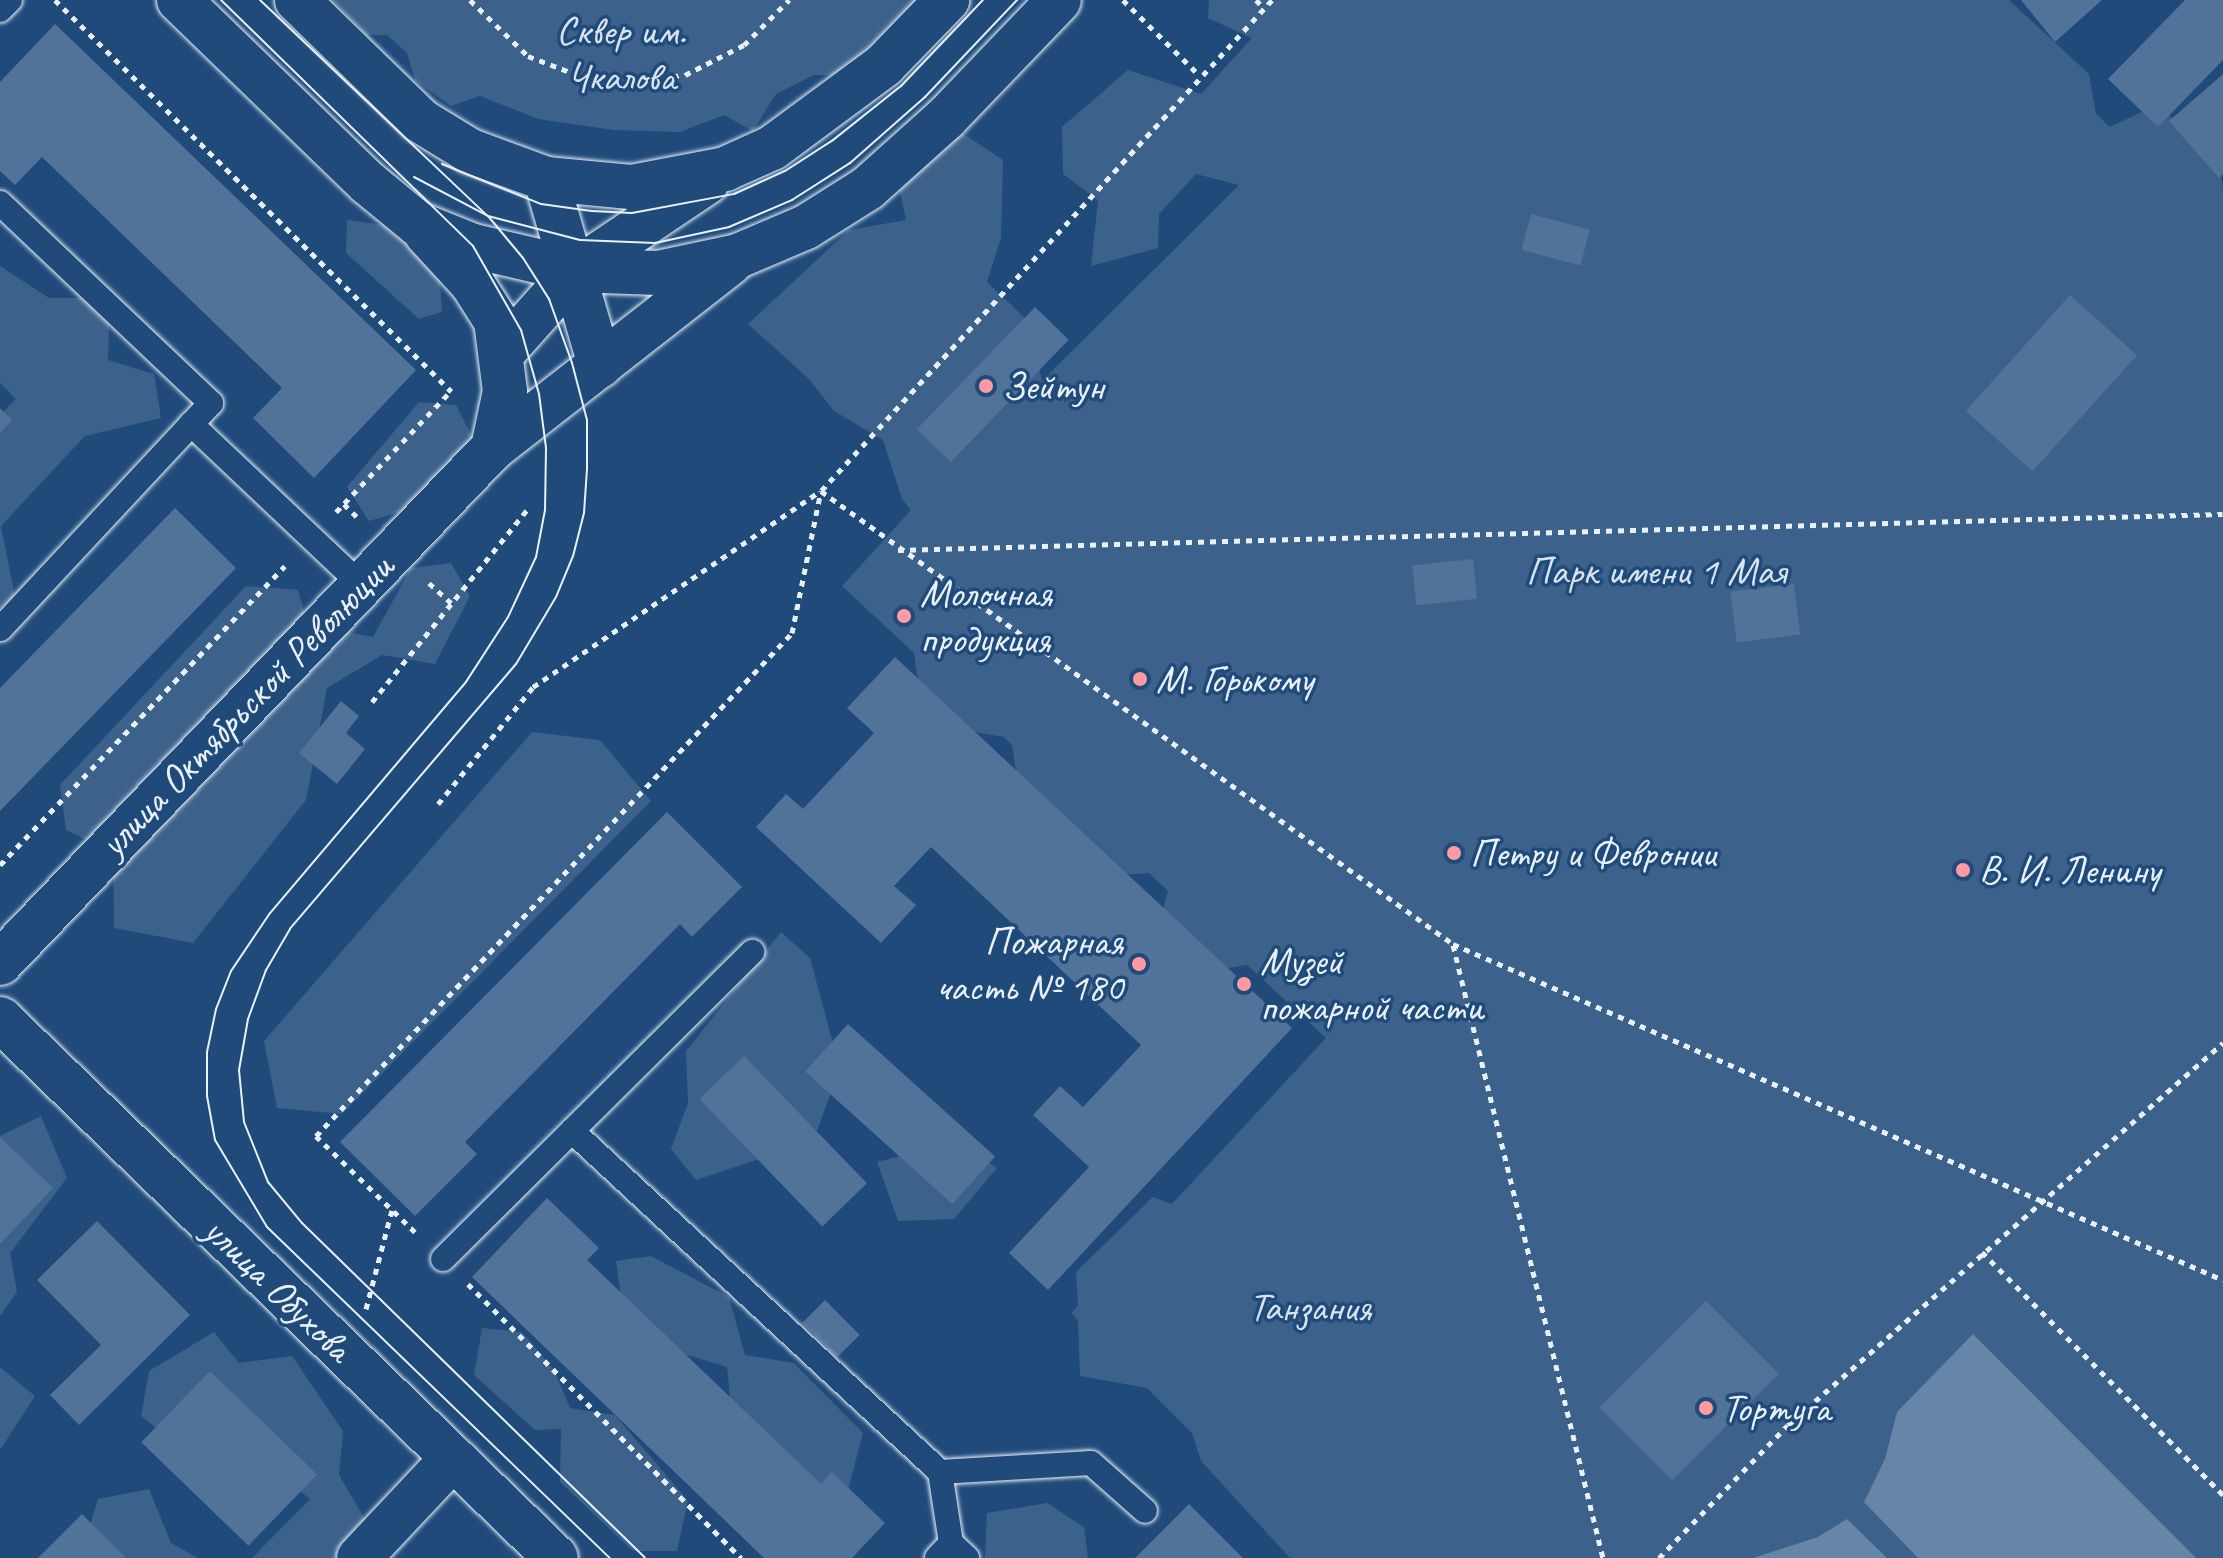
<!DOCTYPE html>
<meta charset="utf-8">
<style>
body{margin:0}
#map{position:relative;width:2223px;height:1558px;overflow:hidden;background:#1f4a7a;font-family:Caveat,sans-serif}
div>[style]{position:absolute}
[style*='--x']{left:calc(var(--x)*1px);top:calc(var(--y)*1px);width:calc(var(--w)*1px);rotate:calc(var(--a)*1deg)}
.green>*{inset:0;background:#3c628c}
.water>*{inset:0;background:#6685a7}
.building>*{inset:0;background:#517399;transform-origin:0 0}
.path>*{height:5px;margin-top:-2.5px;transform-origin:0;background:repeating-linear-gradient(90deg,#e8f1f8 0 6px,transparent 0 12px)}
.roads{filter:drop-shadow(0 0 2px #e8f1f8) drop-shadow(0 0 2px #e8f1f8)}
.lane>*{height:24px;margin:-12px;padding:0 12px;transform-origin:12px;border-radius:12px;background:#1f4a7a}
.street>*{height:44px;margin:-22px;padding:0 22px;transform-origin:22px;border-radius:22px;background:#1f4a7a}
.secondary>*{height:44px;margin:-22px;padding:0 22px;transform-origin:22px;border-radius:22px;background:#1f4a7a}
.tram>*{height:2px;margin:-1px;padding:0 1px;transform-origin:1px;border-radius:1px;background:#e8f1f8}
.dots>*{width:22px;height:22px;translate:-50% -50%;box-sizing:border-box;border:4px solid #1f4a7a;border-radius:50%}
span{translate:-50% -50%;white-space:nowrap;text-align:center;line-height:1.15;-webkit-text-stroke:7px #1f4a7a;paint-order:stroke}
.park-label{font-size:40px;color:#d7e3ed}
.poi-label{font-size:40px;color:#e8f1f8}
.left{translate:0 -50%;text-align:left}
.right{translate:-100% -50%;text-align:right}
.street-label{font-size:40px;color:#e8f1f8}
</style>
<div id="map">
<div class="green">
<i style="clip-path:polygon(333px 0,920px 0,845px 75px,814px 75px,776px 94px,753px 131px,724px 115px,680px 132px,614px 130px,538px 119px,480px 96px,451px 106px,415px 80px,407px 53px,387px 35px,367px 35px)"></i>
<i style="clip-path:polygon(1209px 0,2009px 0,2089px 74px,2096px 114px,2110px 127px,2154px 106px,2218px 149px,2223px 190px,2223px 1558px,1290px 1558px,1201px 1461px,1192px 1433px,1147px 1388px,1080px 1376px,1078px 1320px,1071px 1313px,1078px 1306px,1076px 1272px,1153px 1197px,1172px 1204px,1326px 1038px,1247px 965px,1181px 975px,1150px 955px,1168px 891px,1149px 873px,1091px 877px,1023px 819px,1012px 745px,1004px 737px,924px 724px,914px 653px,842px 586px,911px 510px,902px 499px,883px 440px,834px 411px,808px 378px,748px 324px,849px 230px,906px 220px,894px 164px,941px 119px,1003px 160px,1001px 238px,987px 282px,1028px 321px,1042px 381px,1239px 185px,1196px 174px,1159px 214px,1158px 248px,1091px 266px,1098px 200px,1063px 174px,1062px 127px,1128px 70px,1201px 94px,1252px 38px,1208px 18px)"></i>
<i style="clip-path:polygon(347px 220px,385px 225px,440px 278px,442px 312px,419px 319px,346px 253px)"></i>
<i style="clip-path:polygon(0 266px,49px 298px,110px 298px,108px 360px,154px 374px,161px 418px,85px 436px,1px 526px,15px 596px,0 608px,0 415px,16px 399px,0 383px)"></i>
<i style="clip-path:polygon(419px 402px,456px 405px,476px 444px,422px 506px,369px 521px,347px 487px)"></i>
<i style="clip-path:polygon(451px 563px,470px 596px,435px 664px,382px 655px,327px 688px,306px 800px,193px 943px,114px 928px,113px 853px,66px 830px,60px 785px,246px 586px,298px 590px,308px 625px,373px 637px,411px 568px)"></i>
<i style="clip-path:polygon(532px 732px,600px 740px,651px 801px,342px 1114px,277px 1108px,264px 1041px)"></i>
<i style="clip-path:polygon(781px 932px,810px 958px,840px 1069px,813px 1141px,696px 1180px,671px 1149px,688px 1103px,686px 1051px)"></i>
<i style="clip-path:polygon(41px 1116px,67px 1178px,10px 1253px,17px 1292px,0 1316px,0 1136px)"></i>
<i style="clip-path:polygon(958px 1141px,997px 1168px,954px 1219px,898px 1221px,877px 1162px)"></i>
<i style="clip-path:polygon(651px 1256px,729px 1297px,745px 1355px,794px 1363px,863px 1433px,844px 1505px,736px 1456px,727px 1367px,627px 1337px,616px 1261px)"></i>
<i style="clip-path:polygon(482px 1328px,522px 1332px,554px 1370px,570px 1408px,615px 1415px,688px 1501px,677px 1551px,633px 1551px,560px 1482px,561px 1429px,535px 1430px,474px 1375px)"></i>
<i style="clip-path:polygon(214px 1332px,239px 1363px,292px 1356px,343px 1431px,339px 1475px,369px 1526px,338px 1558px,252px 1558px,310px 1499px,217px 1425px,178px 1445px,141px 1416px,149px 1371px)"></i>
<i style="clip-path:polygon(0 1367px,35px 1396px,0 1450px)"></i>
<i style="clip-path:polygon(149px 1489px,171px 1543px,198px 1558px,80px 1558px,98px 1499px)"></i>
<i style="clip-path:polygon(1047px 1503px,1084px 1527px,1088px 1558px,985px 1558px,987px 1513px)"></i>
</div>
<div class="water">
<i style="clip-path:polygon(1973px 1334px,2196px 1558px,1918px 1558px,1864px 1502px,1885px 1459px,1897px 1412px)"></i>
<i style="clip-path:polygon(1847px 1519px,1887px 1558px,1753px 1558px,1818px 1537px)"></i>
</div>
<div class="building">
<i style="clip-path:polygon(2021px 0,2102px 0,2055px 42px)"></i>
<i style="clip-path:polygon(2185px 0,2223px 0,2223px 60px,2158px 127px,2108px 79px)"></i>
<i style="clip-path:polygon(55px 24px,416px 370px,314px 478px,253px 418px,282px 388px,42px 157px,15px 185px,0 171px,0 82px)"></i>
<i style="clip-path:polygon(2223px 74px,2223px 174px,2219px 178px,2169px 121px)"></i>
<i style="left:1531px;top:214px;width:61px;height:37px;rotate:15deg"></i>
<i style="left:2070px;top:295px;width:90px;height:156px;rotate:42deg"></i>
<i style="left:1035px;top:307px;width:47px;height:170px;rotate:44deg"></i>
<i style="clip-path:polygon(0 408px,12px 420px,0 433px)"></i>
<i style="clip-path:polygon(175px 508px,236px 568px,0 811px,0 688px)"></i>
<i style="left:1473px;top:559px;width:40px;height:61px;rotate:84deg"></i>
<i style="left:1794px;top:584px;width:51px;height:64px;rotate:83deg"></i>
<i style="clip-path:polygon(895px 657px,1292px 1028px,1048px 1290px,1009px 1253px,1089px 1167px,1033px 1115px,1060px 1086px,1083px 1107px,1141px 1045px,931px 847px,894px 886px,916px 905px,881px 943px,756px 827px,786px 794px,803px 809px,874px 733px,847px 708px)"></i>
<i style="clip-path:polygon(341px 701px,359px 716px,346px 733px,365px 749px,337px 784px,299px 753px)"></i>
<i style="clip-path:polygon(667px 812px,742px 887px,692px 937px,680px 924px,465px 1142px,477px 1154px,415px 1216px,340px 1142px)"></i>
<i style="left:848px;top:1024px;width:198px;height:64px;rotate:42deg"></i>
<i style="left:744px;top:1056px;width:177px;height:62px;rotate:46deg"></i>
<i style="clip-path:polygon(0 1137px,53px 1188px,0 1244px)"></i>
<i style="clip-path:polygon(547px 1198px,599px 1248px,587px 1260px,821px 1484px,832px 1472px,885px 1523px,852px 1558px,764px 1558px,472px 1277px)"></i>
<i style="clip-path:polygon(97px 1221px,190px 1315px,79px 1425px,50px 1395px,101px 1345px,37px 1280px)"></i>
<i style="left:825px;top:1300px;width:49px;height:32px;rotate:45deg"></i>
<i style="left:1706px;top:1301px;width:103px;height:151px;rotate:45deg"></i>
<i style="left:210px;top:1371px;width:149px;height:99px;rotate:44deg"></i>
<i style="clip-path:polygon(1189px 1504px,1243px 1558px,1135px 1558px)"></i>
<i style="clip-path:polygon(82px 1514px,126px 1558px,38px 1558px)"></i>
</div>
<div class="path">
<i style="--x:55;--y:0;--w:557;--a:44.64"></i>
<i style="--x:470;--y:0;--w:81;--a:44"></i>
<i style="--x:528;--y:56;--w:78;--a:21"></i>
<i style="--x:601;--y:84;--w:84;--a:-6.1"></i>
<i style="--x:685;--y:75;--w:66;--a:-27"></i>
<i style="--x:744;--y:45;--w:64;--a:-45"></i>
<i style="--x:1123;--y:0;--w:107;--a:44.6"></i>
<i style="--x:1256;--y:0;--w:11;--a:45"></i>
<i style="--x:1272;--y:0;--w:667;--a:132.57"></i>
<i style="--x:821;--y:491;--w:778;--a:35.63"></i>
<i style="--x:1453;--y:944;--w:840;--a:23.57"></i>
<i style="--x:344;--y:504;--w:23;--a:45"></i>
<i style="--x:336;--y:512;--w:167;--a:-46.5"></i>
<i style="--x:898;--y:550;--w:1325;--a:-1.56"></i>
<i style="--x:429;--y:583;--w:31;--a:42"></i>
<i style="--x:372;--y:702;--w:247;--a:-51.1"></i>
<i style="--x:438;--y:804;--w:151;--a:-50.9"></i>
<i style="--x:533;--y:687;--w:348;--a:-34.3"></i>
<i style="--x:0;--y:865;--w:413;--a:-46.4"></i>
<i style="--x:1453;--y:945;--w:631;--a:76.25"></i>
<i style="--x:415;--y:1232;--w:138;--a:-135.9"></i>
<i style="--x:316;--y:1136;--w:693;--a:-46.58"></i>
<i style="--x:792;--y:633;--w:145;--a:-78.5"></i>
<i style="--x:1982;--y:1252;--w:342;--a:45.2"></i>
<i style="--x:468;--y:1284;--w:387;--a:45.1"></i>
<i style="--x:366;--y:1309;--w:102;--a:-75.3"></i>
<i style="--x:1659;--y:1558;--w:185;--a:-45.9"></i>
<i style="--x:1788;--y:1425;--w:579;--a:-41.29"></i>
</div>
<div class="roads">
<div class="lane">
<i style="--x:0;--y:10;--w:14;--a:-45"></i>
<i style="--x:0;--y:203;--w:291;--a:43.5"></i>
<i style="--x:211;--y:403;--w:309;--a:133"></i>
<i style="--x:191;--y:424;--w:234;--a:43.4"></i>
<i style="--x:572;--y:1131;--w:502;--a:42.82"></i>
<i style="--x:940;--y:1472;--w:72;--a:81.2"></i>
<i style="--x:443;--y:1259;--w:436;--a:-44.8"></i>
<i style="--x:940;--y:1472;--w:151;--a:-3.4"></i>
<i style="--x:1091;--y:1463;--w:72;--a:41.6"></i>
<i style="--x:937;--y:1558;--w:21;--a:-47"></i>
<i style="--x:951;--y:1543;--w:22;--a:43"></i>
</div>
<div class="street">
<i style="--x:359;--y:1558;--w:137;--a:-46.8"></i>
</div>
<div class="secondary">
<i style="--x:179;--y:0;--w:263;--a:44.1"></i>
<i style="--x:368;--y:183;--w:65;--a:39.4"></i>
<i style="--x:418;--y:224;--w:59;--a:21.8"></i>
<i style="--x:473;--y:246;--w:106;--a:13.1"></i>
<i style="--x:576;--y:270;--w:82;--a:2.1"></i>
<i style="--x:658;--y:273;--w:82;--a:-12"></i>
<i style="--x:738;--y:256;--w:74;--a:-23.1"></i>
<i style="--x:806;--y:227;--w:73;--a:-32.2"></i>
<i style="--x:868;--y:188;--w:105;--a:-41.9"></i>
<i style="--x:946;--y:118;--w:163;--a:-46.2"></i>
<i style="--x:297;--y:0;--w:173;--a:44.3"></i>
<i style="--x:421;--y:121;--w:57;--a:31.5"></i>
<i style="--x:470;--y:151;--w:81;--a:20.2"></i>
<i style="--x:546;--y:179;--w:85;--a:5.4"></i>
<i style="--x:631;--y:187;--w:96;--a:-10.8"></i>
<i style="--x:725;--y:169;--w:51;--a:-24.1"></i>
<i style="--x:772;--y:148;--w:139;--a:-36.5"></i>
<i style="--x:884;--y:65;--w:91;--a:-45.9"></i>
<i style="--x:546;--y:179;--w:194;--a:73.8"></i>
<i style="--x:426;--y:233;--w:68;--a:47.4"></i>
<i style="--x:472;--y:283;--w:45;--a:57.7"></i>
<i style="--x:496;--y:321;--w:71;--a:82.7"></i>
<i style="--x:505;--y:391;--w:58;--a:101.9"></i>
<i style="--x:503;--y:352;--w:110;--a:-48.3"></i>
<i style="--x:576;--y:270;--w:158;--a:-33.9"></i>
<i style="--x:0;--y:963;--w:713;--a:-46.25"></i>
<i style="--x:493;--y:448;--w:301;--a:-38"></i>
<i style="--x:0;--y:1019;--w:774;--a:44.11"></i>
</div>
</div>
<div class="tram">
<i style="--x:221;--y:0;--w:352;--a:44.3"></i>
<i style="--x:473;--y:246;--w:97;--a:60.3"></i>
<i style="--x:521;--y:330;--w:66;--a:74.3"></i>
<i style="--x:539;--y:394;--w:54;--a:82.6"></i>
<i style="--x:546;--y:448;--w:62;--a:90.9"></i>
<i style="--x:545;--y:510;--w:48;--a:100.8"></i>
<i style="--x:536;--y:557;--w:66;--a:115"></i>
<i style="--x:508;--y:617;--w:77;--a:122.9"></i>
<i style="--x:466;--y:682;--w:303;--a:130.3"></i>
<i style="--x:270;--y:913;--w:70;--a:123.9"></i>
<i style="--x:231;--y:971;--w:41;--a:111.5"></i>
<i style="--x:216;--y:1009;--w:44;--a:101.8"></i>
<i style="--x:207;--y:1052;--w:44;--a:90"></i>
<i style="--x:207;--y:1096;--w:45;--a:79.7"></i>
<i style="--x:215;--y:1140;--w:101;--a:59.1"></i>
<i style="--x:267;--y:1227;--w:477;--a:44"></i>
<i style="--x:260;--y:0;--w:314;--a:43.5"></i>
<i style="--x:488;--y:216;--w:55;--a:50.2"></i>
<i style="--x:523;--y:258;--w:49;--a:57.6"></i>
<i style="--x:549;--y:299;--w:68;--a:70.2"></i>
<i style="--x:572;--y:363;--w:59;--a:75.3"></i>
<i style="--x:587;--y:420;--w:49;--a:90"></i>
<i style="--x:587;--y:469;--w:44;--a:93.9"></i>
<i style="--x:584;--y:513;--w:44;--a:104.3"></i>
<i style="--x:573;--y:556;--w:44;--a:112.5"></i>
<i style="--x:556;--y:597;--w:78;--a:120.8"></i>
<i style="--x:516;--y:664;--w:348;--a:130.5"></i>
<i style="--x:290;--y:929;--w:48;--a:120.3"></i>
<i style="--x:266;--y:970;--w:52;--a:110.2"></i>
<i style="--x:248;--y:1019;--w:52;--a:100"></i>
<i style="--x:239;--y:1070;--w:52;--a:84.5"></i>
<i style="--x:244;--y:1122;--w:65;--a:68.2"></i>
<i style="--x:268;--y:1182;--w:53;--a:50.3"></i>
<i style="--x:302;--y:1223;--w:479;--a:44.3"></i>
<i style="--x:442;--y:164;--w:107;--a:22"></i>
<i style="--x:541;--y:204;--w:51;--a:7.8"></i>
<i style="--x:592;--y:211;--w:40;--a:2.9"></i>
<i style="--x:632;--y:213;--w:104;--a:-10.6"></i>
<i style="--x:734;--y:194;--w:56;--a:-24.3"></i>
<i style="--x:785;--y:171;--w:57;--a:-32.9"></i>
<i style="--x:833;--y:140;--w:87;--a:-38.5"></i>
<i style="--x:901;--y:86;--w:119;--a:-46.4"></i>
<i style="--x:414;--y:177;--w:84;--a:27.8"></i>
<i style="--x:488;--y:216;--w:95;--a:14.6"></i>
<i style="--x:580;--y:240;--w:75;--a:2.3"></i>
<i style="--x:655;--y:243;--w:76;--a:-12.2"></i>
<i style="--x:729;--y:227;--w:69;--a:-23.2"></i>
<i style="--x:792;--y:200;--w:69;--a:-32.5"></i>
<i style="--x:850;--y:163;--w:100;--a:-41.3"></i>
<i style="--x:925;--y:97;--w:134;--a:-46.5"></i>
</div>
<div class="dots">
<i style="left:986px;top:386px;background:#ff9aa2"></i>
<i style="left:904px;top:616px;background:#ff9aa2"></i>
<i style="left:1140px;top:679px;background:#ff9aa2"></i>
<i style="left:1454px;top:853px;background:#ff9aa2"></i>
<i style="left:1963px;top:870px;background:#ff9aa2"></i>
<i style="left:1139px;top:964px;background:#ff9aa2"></i>
<i style="left:1244px;top:984px;background:#ff9aa2"></i>
<i style="left:1706px;top:1408px;background:#ff9aa2"></i>
</div>
<div class="park-label">
<span style="left:621px;top:54px">Сквер им.<br>Чкалова</span>
<span style="left:1656px;top:571px">Парк имени 1 Мая</span>
<span style="left:1310px;top:1307px">Танзания</span>
</div>
<div class="poi-label">
<span class="left" style="left:1002px;top:386px">Зейтун</span>
<span class="left" style="left:920px;top:616px">Молочная<br>продукция</span>
<span class="left" style="left:1156px;top:679px">М. Горькому</span>
<span class="left" style="left:1470px;top:853px">Петру и Февронии</span>
<span class="left" style="left:1979px;top:870px">В. И. Ленину</span>
<span class="right" style="left:1123px;top:964px">Пожарная<br>часть № 180</span>
<span class="left" style="left:1260px;top:984px">Музей<br>пожарной части</span>
<span class="left" style="left:1722px;top:1408px">Тортуга</span>
</div>
<div class="street-label">
<span style="left:246px;top:705px;rotate:-46deg">улица Октябрьской Революции</span>
<span style="left:278px;top:1289px;rotate:44deg">улица Обухова</span>
</div>
</div>
